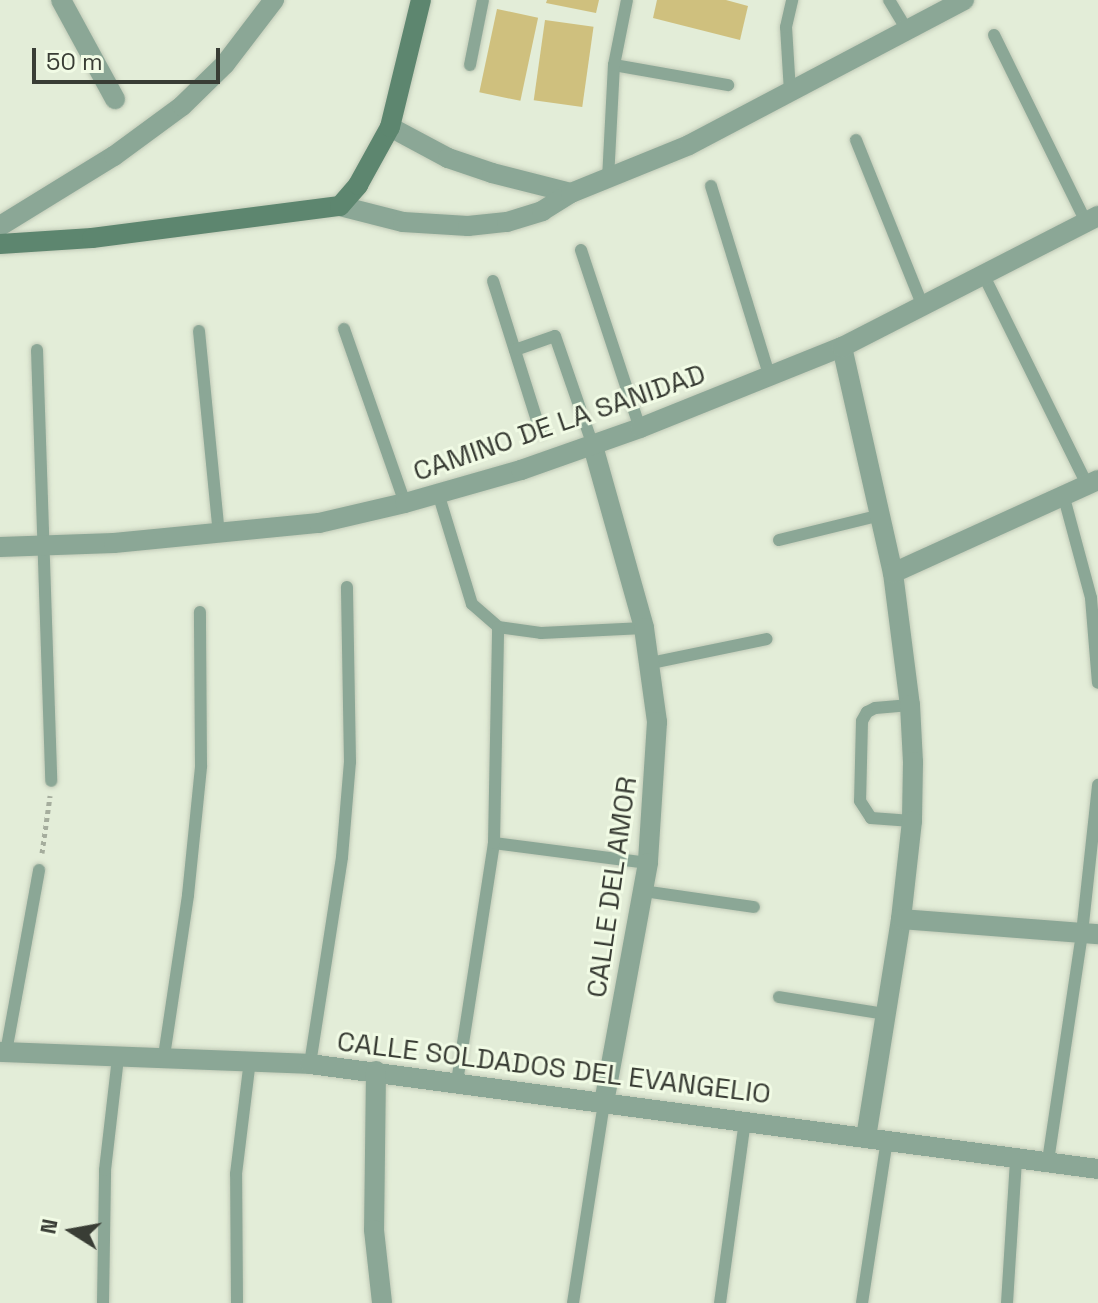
<!DOCTYPE html>
<style>
body{margin:0}
#map{position:relative;width:1098px;height:1303px;overflow:hidden;background:#e3edd8;font-family:"Space Grotesk",sans-serif}
div>[style]{position:absolute}
[style*='--x']{left:calc(var(--x)*1px);top:calc(var(--y)*1px);width:calc(var(--w)*1px);rotate:calc(var(--a)*1deg)}
.building>*{inset:0;background:#cfc07e;transform-origin:0 0}
.path>*{height:5px;margin-top:-2.5px;transform-origin:0;background:repeating-linear-gradient(90deg,#a5ad9d 0 4px,transparent 0 8px)}
.roads{filter:drop-shadow(0 0 2px #c1cab7) drop-shadow(0 0 2px #c1cab7)}
.lane>*{height:12px;margin:-6px;padding:0 6px;transform-origin:6px;border-radius:6px;background:#8ba796}
.street>*{height:20px;margin:-10px;padding:0 10px;transform-origin:10px;border-radius:10px;background:#8ba796}
.secondary>*{height:20px;margin:-10px;padding:0 10px;transform-origin:10px;border-radius:10px;background:#5d866f}
span{translate:-50% -50%;white-space:nowrap;text-align:center;line-height:1.15;-webkit-text-stroke:6px #f1fbe5;paint-order:stroke}
.street-label{font-size:28px;color:#393d35}
.north{position:absolute;left:32px;top:1191px;width:80px;height:80px;-webkit-text-stroke:6px #f1fbe5;paint-order:stroke;rotate:281deg;font-size:22px;font-weight:700;line-height:32px;text-align:center;color:#393d35}
.north::after{content:'';display:block;margin:auto;width:28px;height:36px;background:#393d35;clip-path:polygon(50% 0,100% 100%,50% 72%,0 100%)}
.scale{position:absolute;left:32px;top:48px;width:188px;height:36px;box-sizing:border-box;border:4px solid #393d35;border-top:0;padding-left:10px;font-size:24px;line-height:28px;white-space:nowrap;color:#393d35;-webkit-text-stroke:6px #f1fbe5;paint-order:stroke}
</style>
<div id="map">
<div class="building">
<i style="clip-path:polygon(547px 0,599px 0,596px 13px,546px 3px)"></i>
<i style="clip-path:polygon(657px 0,726px 0,748px 6px,740px 40px,653px 18px)"></i>
<i style="left:497px;top:9px;width:42px;height:85px;rotate:12deg"></i>
<i style="left:545px;top:20px;width:49px;height:81px;rotate:8deg"></i>
</div>
<div class="path">
<i style="--x:42;--y:853;--w:58;--a:-82"></i>
</div>
<div class="roads">
<div class="lane">
<i style="--x:889;--y:0;--w:35;--a:59"></i>
<i style="--x:994;--y:35;--w:208;--a:63.8"></i>
<i style="--x:470;--y:65;--w:66;--a:-78.7"></i>
<i style="--x:614;--y:65;--w:116;--a:10"></i>
<i style="--x:790;--y:92;--w:65;--a:-93.5"></i>
<i style="--x:786;--y:27;--w:28;--a:-77"></i>
<i style="--x:856;--y:140;--w:180;--a:68.1"></i>
<i style="--x:608;--y:179;--w:114;--a:-87"></i>
<i style="--x:614;--y:65;--w:66;--a:-78.7"></i>
<i style="--x:711;--y:186;--w:201;--a:72.9"></i>
<i style="--x:581;--y:250;--w:188;--a:71.7"></i>
<i style="--x:984;--y:276;--w:232;--a:63.7"></i>
<i style="--x:493;--y:281;--w:159;--a:72.5"></i>
<i style="--x:344;--y:329;--w:184;--a:70.7"></i>
<i style="--x:199;--y:331;--w:204;--a:84.4"></i>
<i style="--x:37;--y:350;--w:431;--a:88.1"></i>
<i style="--x:515;--y:350;--w:42;--a:-19.3"></i>
<i style="--x:555;--y:336;--w:116;--a:70.9"></i>
<i style="--x:438;--y:493;--w:116;--a:73"></i>
<i style="--x:472;--y:604;--w:35;--a:41"></i>
<i style="--x:498;--y:627;--w:43;--a:7.9"></i>
<i style="--x:541;--y:633;--w:103;--a:-2.8"></i>
<i style="--x:1063;--y:494;--w:108;--a:74.9"></i>
<i style="--x:1091;--y:598;--w:85;--a:85.3"></i>
<i style="--x:779;--y:540;--w:105;--a:-13.8"></i>
<i style="--x:651;--y:663;--w:118;--a:-11.7"></i>
<i style="--x:910;--y:705;--w:35;--a:175"></i>
<i style="--x:875;--y:708;--w:9;--a:153"></i>
<i style="--x:867;--y:712;--w:10;--a:119"></i>
<i style="--x:862;--y:721;--w:80;--a:91.4"></i>
<i style="--x:860;--y:801;--w:20;--a:57"></i>
<i style="--x:871;--y:818;--w:41;--a:4.2"></i>
<i style="--x:494;--y:843;--w:155;--a:7.4"></i>
<i style="--x:643;--y:891;--w:112;--a:8.2"></i>
<i style="--x:779;--y:997;--w:107;--a:9.1"></i>
<i style="--x:6;--y:1052;--w:185;--a:-79.7"></i>
<i style="--x:164;--y:1056;--w:163;--a:-81.5"></i>
<i style="--x:188;--y:895;--w:130;--a:-84.2"></i>
<i style="--x:201;--y:766;--w:154;--a:-90.4"></i>
<i style="--x:310;--y:1064;--w:209;--a:-81.2"></i>
<i style="--x:342;--y:857;--w:95;--a:-85.2"></i>
<i style="--x:350;--y:762;--w:175;--a:-91"></i>
<i style="--x:457;--y:1082;--w:242;--a:-81.2"></i>
<i style="--x:494;--y:843;--w:216;--a:-88.9"></i>
<i style="--x:1048;--y:1161;--w:231;--a:-81.5"></i>
<i style="--x:1082;--y:933;--w:149;--a:-83.8"></i>
<i style="--x:103;--y:1303;--w:133;--a:-89.1"></i>
<i style="--x:105;--y:1170;--w:114;--a:-83.4"></i>
<i style="--x:237;--y:1303;--w:129;--a:-90.4"></i>
<i style="--x:236;--y:1174;--w:115;--a:-83"></i>
<i style="--x:573;--y:1303;--w:203;--a:-81.2"></i>
<i style="--x:720;--y:1303;--w:184;--a:-82.2"></i>
<i style="--x:862;--y:1303;--w:165;--a:-81.3"></i>
<i style="--x:1007;--y:1303;--w:145;--a:-86.4"></i>
</div>
<div class="street">
<i style="--x:61;--y:0;--w:113;--a:61.4"></i>
<i style="--x:390;--y:127;--w:66;--a:28.1"></i>
<i style="--x:448;--y:158;--w:46;--a:18.8"></i>
<i style="--x:492;--y:173;--w:81;--a:14.2"></i>
<i style="--x:340;--y:206;--w:65;--a:14.3"></i>
<i style="--x:403;--y:222;--w:65;--a:3.5"></i>
<i style="--x:468;--y:226;--w:39;--a:-6"></i>
<i style="--x:507;--y:222;--w:37;--a:-17"></i>
<i style="--x:542;--y:211;--w:34;--a:-32"></i>
<i style="--x:571;--y:193;--w:127;--a:-22.1"></i>
<i style="--x:689;--y:145;--w:311;--a:-27.8"></i>
<i style="--x:0;--y:226;--w:134;--a:-31.6"></i>
<i style="--x:114;--y:156;--w:84;--a:-36.3"></i>
<i style="--x:182;--y:106;--w:60;--a:-44.3"></i>
<i style="--x:225;--y:64;--w:81;--a:-52.6"></i>
<i style="--x:842;--y:347;--w:232;--a:77.3"></i>
<i style="--x:893;--y:573;--w:133;--a:82.7"></i>
<i style="--x:910;--y:705;--w:57;--a:87"></i>
<i style="--x:913;--y:762;--w:59;--a:91"></i>
<i style="--x:912;--y:821;--w:99;--a:96.4"></i>
<i style="--x:901;--y:919;--w:221;--a:99.1"></i>
<i style="--x:593;--y:446;--w:189;--a:74.3"></i>
<i style="--x:644;--y:628;--w:95;--a:82.1"></i>
<i style="--x:657;--y:722;--w:141;--a:93.7"></i>
<i style="--x:648;--y:863;--w:243;--a:100.4"></i>
<i style="--x:0;--y:547;--w:114;--a:-2"></i>
<i style="--x:114;--y:543;--w:206;--a:-5.6"></i>
<i style="--x:319;--y:523;--w:88;--a:-13.1"></i>
<i style="--x:405;--y:503;--w:121;--a:-15.9"></i>
<i style="--x:521;--y:470;--w:126;--a:-19.4"></i>
<i style="--x:640;--y:428;--w:218;--a:-21.9"></i>
<i style="--x:842;--y:347;--w:288;--a:-27.1"></i>
<i style="--x:893;--y:573;--w:225;--a:-24.4"></i>
<i style="--x:901;--y:919;--w:198;--a:4.4"></i>
<i style="--x:0;--y:1052;--w:310;--a:2.2"></i>
<i style="--x:310;--y:1064;--w:795;--a:7.59"></i>
<i style="--x:376;--y:1071;--w:159;--a:90.7"></i>
<i style="--x:374;--y:1230;--w:73;--a:83.7"></i>
</div>
<div class="secondary">
<i style="--x:0;--y:244;--w:92;--a:-3.7"></i>
<i style="--x:92;--y:238;--w:250;--a:-7.4"></i>
<i style="--x:340;--y:206;--w:28;--a:-49"></i>
<i style="--x:358;--y:185;--w:66;--a:-61.1"></i>
<i style="--x:390;--y:127;--w:131;--a:-76.3"></i>
</div>
</div>
<div class="street-label">
<span style="left:559px;top:422px;rotate:-19deg">CAMINO DE LA SANIDAD</span>
<span style="left:611px;top:887px;rotate:-82deg">CALLE DEL AMOR</span>
<span style="left:554px;top:1067px;rotate:7deg">CALLE SOLDADOS DEL EVANGELIO</span>
</div>
<div class="north">N</div>
<div class="scale">50 m</div>
</div>
